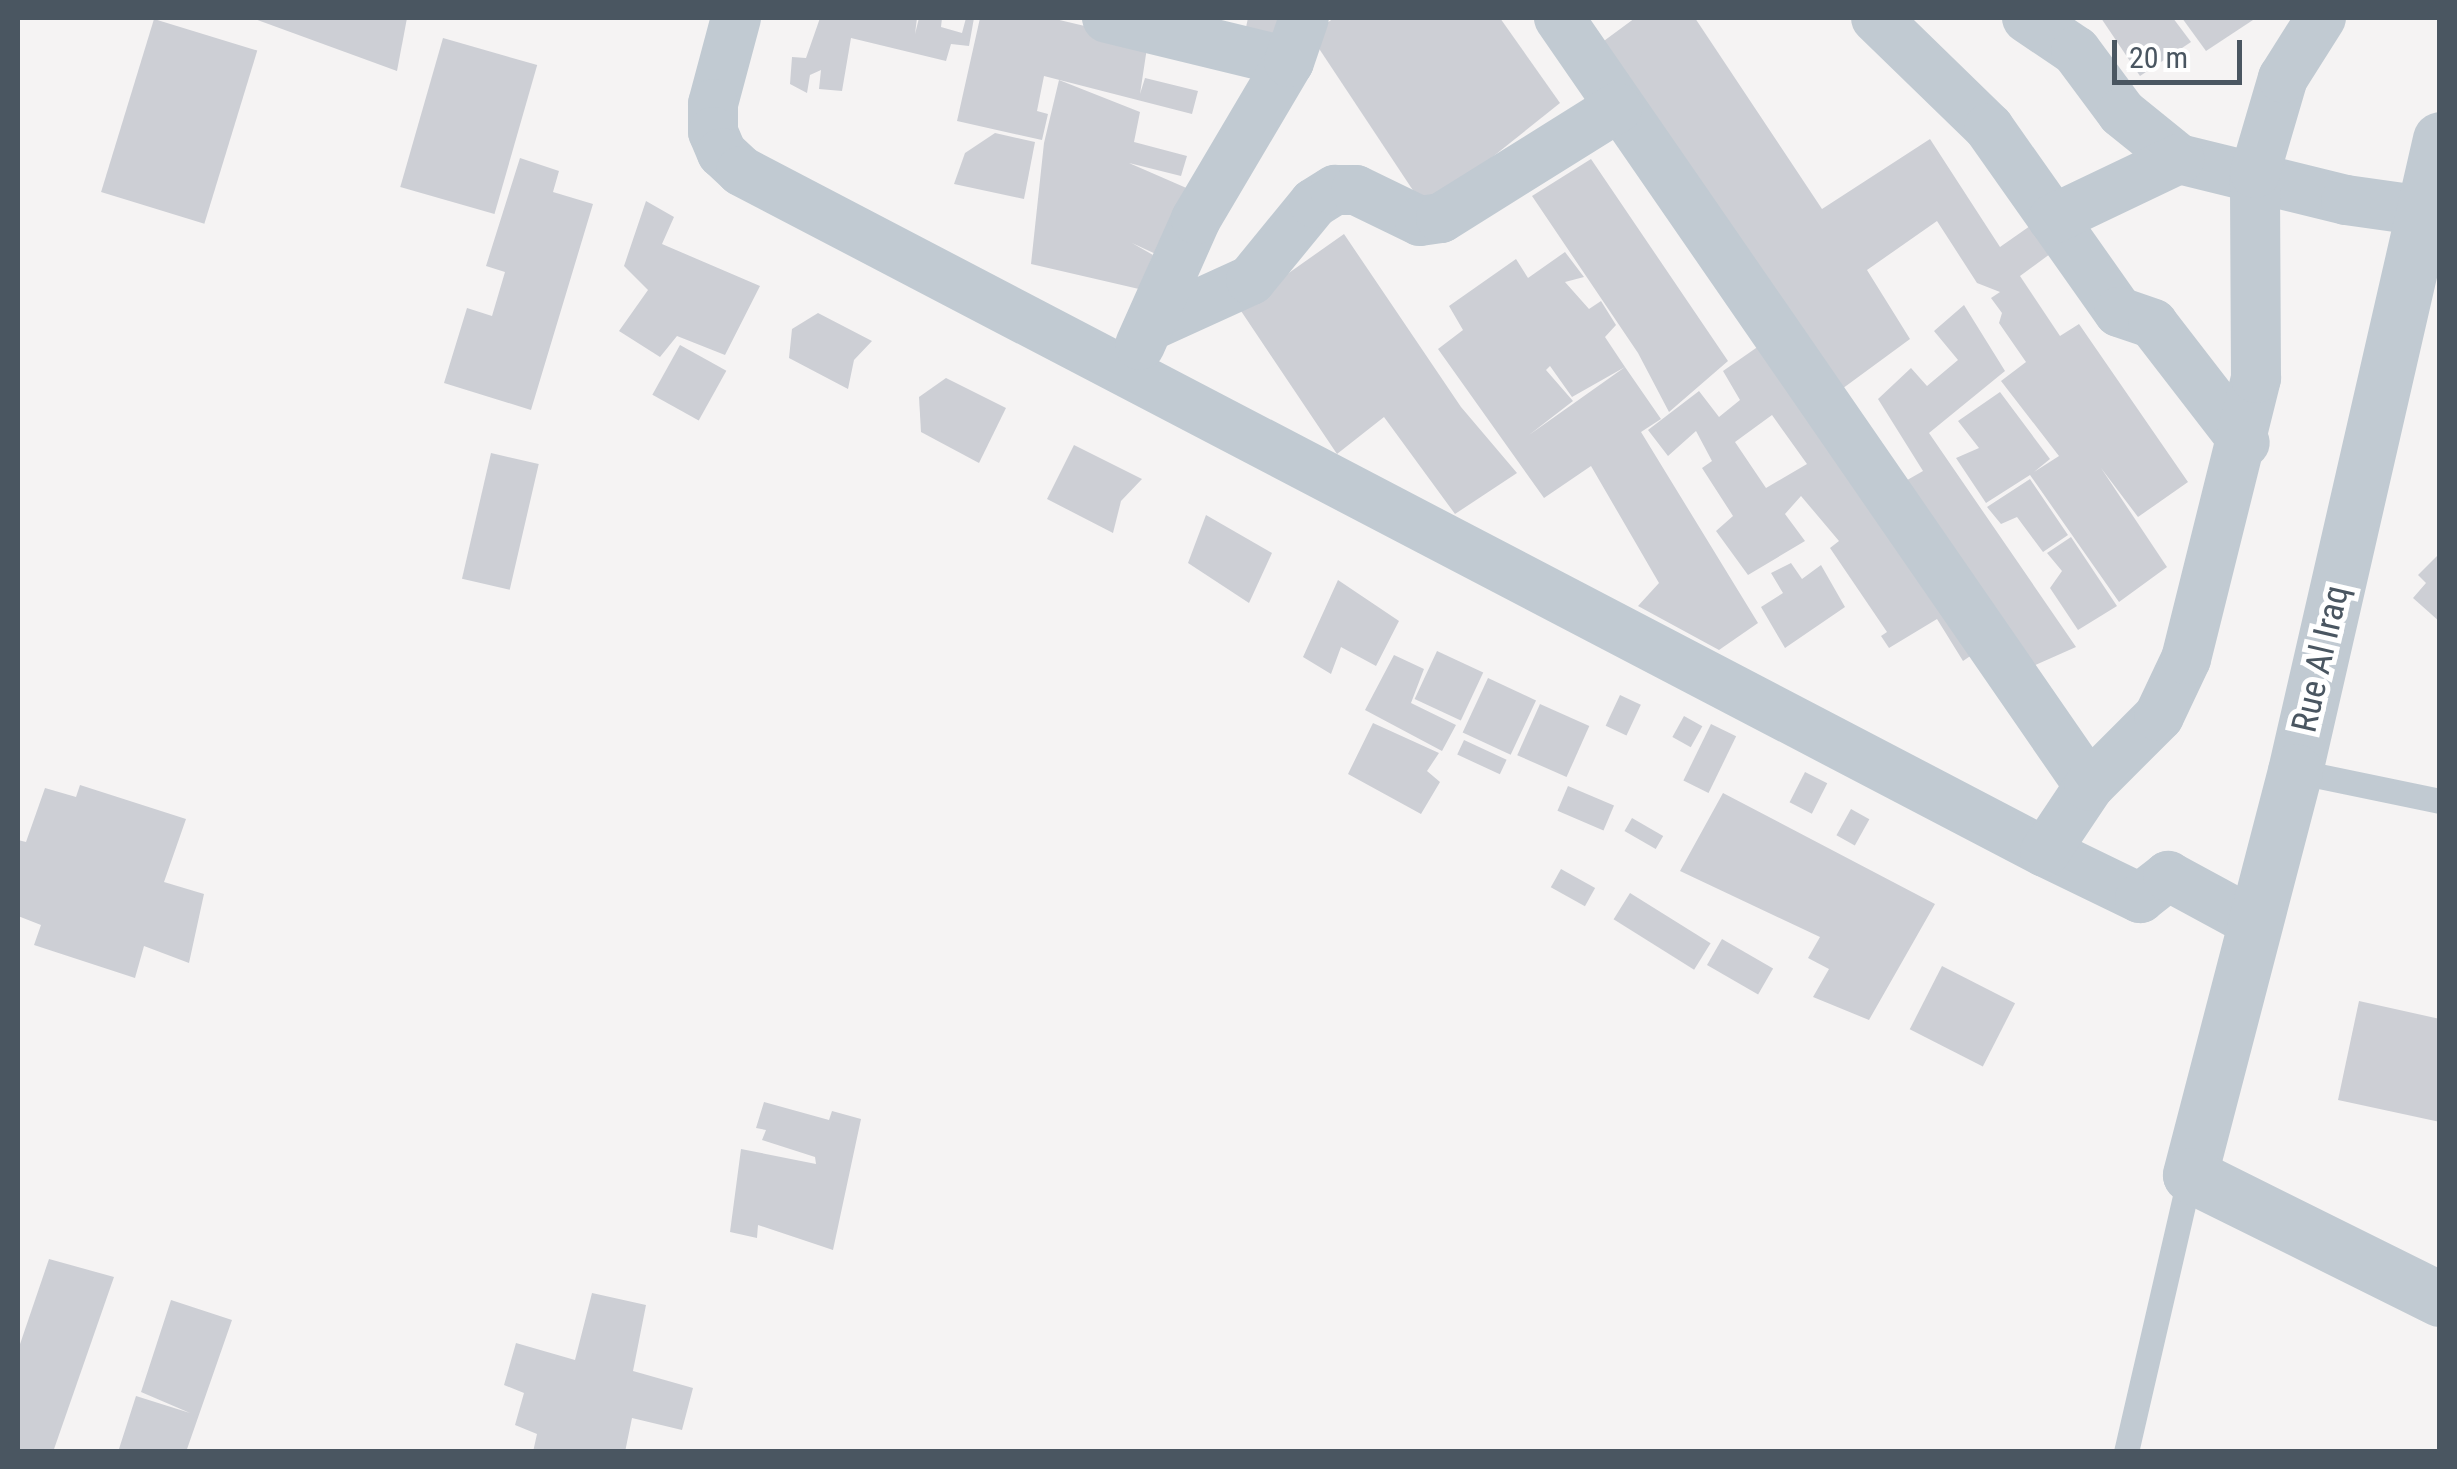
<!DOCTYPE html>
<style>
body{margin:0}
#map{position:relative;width:2457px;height:1469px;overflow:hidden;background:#f5f3f3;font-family:"Roboto Condensed",sans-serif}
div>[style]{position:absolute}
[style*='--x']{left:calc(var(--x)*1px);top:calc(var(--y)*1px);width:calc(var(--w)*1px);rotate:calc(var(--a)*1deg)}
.building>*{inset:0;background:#cdcfd5;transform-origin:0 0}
.service>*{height:25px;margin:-12.5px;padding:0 12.5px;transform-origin:12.5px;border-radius:12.5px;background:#c1cad2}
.minor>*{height:50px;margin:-25px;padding:0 25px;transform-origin:25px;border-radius:25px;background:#c1cad2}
.tertiary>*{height:55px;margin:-27.5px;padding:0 27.5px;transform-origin:27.5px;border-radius:27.5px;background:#c1cad2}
span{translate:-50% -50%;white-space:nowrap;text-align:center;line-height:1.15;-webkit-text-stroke:10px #fff;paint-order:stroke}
.street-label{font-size:35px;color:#4a5661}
.frame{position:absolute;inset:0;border:20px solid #4a5661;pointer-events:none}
.scale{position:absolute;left:2112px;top:40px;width:130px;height:45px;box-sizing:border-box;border:5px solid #4a5661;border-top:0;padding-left:12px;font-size:30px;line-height:35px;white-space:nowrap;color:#4a5661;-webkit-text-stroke:8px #fff;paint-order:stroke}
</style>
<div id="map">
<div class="building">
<i style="clip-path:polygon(252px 18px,407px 18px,397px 71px)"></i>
<i style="clip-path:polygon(820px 18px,917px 18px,915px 34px,919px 18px,942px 18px,941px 27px,962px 33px,966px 18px,974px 18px,969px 46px,951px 44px,946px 61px,851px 38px,842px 91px,819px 89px,821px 70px,810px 75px,807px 93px,790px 84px,792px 57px,806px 58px)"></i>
<i style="clip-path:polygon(980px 18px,1051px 18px,1148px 41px,1140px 94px,1145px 78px,1198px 91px,1192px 114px,1044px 76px,1037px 111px,1048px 114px,1042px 140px,957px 121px)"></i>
<i style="clip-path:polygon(1248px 18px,1278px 18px,1275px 37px,1245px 32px)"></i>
<i style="clip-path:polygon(1334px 18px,1500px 18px,1560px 103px,1426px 210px,1310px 35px)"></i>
<i style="clip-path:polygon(1635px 18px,1695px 18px,1822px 209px,1930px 139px,2000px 247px,2030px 226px,2050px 254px,2020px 276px,2060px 336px,2079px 324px,2188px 482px,2138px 517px,2101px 468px,2167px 567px,2119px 602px,2030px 475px,1986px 503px,1956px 458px,1979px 448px,1958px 421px,2000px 392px,2050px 459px,2034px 472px,2059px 456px,2001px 381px,2026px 362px,1999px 323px,2002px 313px,1991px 298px,2000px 292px,1977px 283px,1937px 221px,1867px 270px,1910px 339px,1831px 397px,1593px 49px)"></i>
<i style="clip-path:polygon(2101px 18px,2173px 18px,2191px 42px,2140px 76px)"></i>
<i style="clip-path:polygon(2182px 18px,2256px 18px,2206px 51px)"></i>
<i style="left:154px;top:19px;width:108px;height:181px;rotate:17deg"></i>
<i style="left:443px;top:38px;width:98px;height:155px;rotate:16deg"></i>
<i style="clip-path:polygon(1059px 80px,1140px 112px,1134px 142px,1187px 156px,1181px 176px,1129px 163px,1191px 190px,1160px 256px,1132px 243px,1153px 255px,1139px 289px,1031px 264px,1044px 143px)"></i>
<i style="clip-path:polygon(995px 133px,1035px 142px,1024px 199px,954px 184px,965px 153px)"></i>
<i style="clip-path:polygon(520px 158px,559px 171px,553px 192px,593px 204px,531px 410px,444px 383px,467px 308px,492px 316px,505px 272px,486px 266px)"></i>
<i style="clip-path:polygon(1591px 159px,1728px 361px,1669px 412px,1638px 353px,1532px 196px)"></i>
<i style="clip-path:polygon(646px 201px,674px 217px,662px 244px,760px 286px,725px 355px,677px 336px,660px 357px,619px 331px,648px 290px,624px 266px)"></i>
<i style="clip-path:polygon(1344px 234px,1461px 407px,1517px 473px,1455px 514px,1384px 417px,1337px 454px,1239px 308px)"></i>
<i style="clip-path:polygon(1565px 252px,1584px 277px,1565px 282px,1589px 309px,1601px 301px,1616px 325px,1605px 337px,1625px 367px,1572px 397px,1550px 366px,1546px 370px,1573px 401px,1529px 435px,1625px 367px,1661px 419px,1641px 432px,1758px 623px,1719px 650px,1638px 606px,1659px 583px,1591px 466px,1544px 498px,1438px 349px,1463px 330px,1449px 306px,1516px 259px,1528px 278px)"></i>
<i style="clip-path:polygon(1964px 305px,2005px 371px,1929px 433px,2076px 647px,2024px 670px,1902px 483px,1923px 471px,1878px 399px,1911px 368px,1927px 386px,1958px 360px,1934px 331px)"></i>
<i style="clip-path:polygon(818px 313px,872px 341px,854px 360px,848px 389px,789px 358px,792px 329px)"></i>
<i style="clip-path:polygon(evenodd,1769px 339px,1979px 650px,1963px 661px,1937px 619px,1889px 648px,1881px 636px,1887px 632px,1830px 548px,1839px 541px,1801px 496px,1785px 514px,1805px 541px,1748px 575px,1716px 531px,1733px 516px,1702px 468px,1712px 461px,1696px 431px,1668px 456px,1648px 430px,1699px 391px,1719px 417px,1740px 400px,1723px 371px,1769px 339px,1772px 415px,1807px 464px,1766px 488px,1735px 442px,1772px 415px)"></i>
<i style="left:680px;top:345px;width:53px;height:57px;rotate:29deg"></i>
<i style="clip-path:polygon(946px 378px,1006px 408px,979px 463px,921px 432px,919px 397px)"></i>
<i style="clip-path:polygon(1074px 445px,1142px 479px,1121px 501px,1113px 533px,1047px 499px)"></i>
<i style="left:491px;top:453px;width:49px;height:129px;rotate:13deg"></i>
<i style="clip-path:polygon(2030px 479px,2068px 535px,2043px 552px,2017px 517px,2001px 524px,1987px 507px)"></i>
<i style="clip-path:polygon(1206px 515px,1272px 553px,1249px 603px,1188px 563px)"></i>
<i style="clip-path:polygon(2071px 537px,2117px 606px,2078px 630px,2050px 588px,2062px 571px,2047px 553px)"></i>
<i style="clip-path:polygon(2440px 553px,2440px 622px,2413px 598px,2426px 583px,2418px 575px)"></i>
<i style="clip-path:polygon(1791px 563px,1802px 579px,1821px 565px,1845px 607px,1785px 648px,1761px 607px,1783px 593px,1771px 573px)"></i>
<i style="clip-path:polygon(1338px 580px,1399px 621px,1376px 666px,1341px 647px,1331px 674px,1303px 657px)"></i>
<i style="left:1437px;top:651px;width:51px;height:53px;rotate:25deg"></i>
<i style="clip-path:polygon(1394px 655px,1424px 669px,1411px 703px,1456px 725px,1442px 751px,1365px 710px)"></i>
<i style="left:1488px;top:678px;width:53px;height:60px;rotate:25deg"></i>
<i style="left:1620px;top:695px;width:23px;height:34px;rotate:25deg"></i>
<i style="left:1540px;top:704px;width:54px;height:56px;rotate:24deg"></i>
<i style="left:1684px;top:716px;width:21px;height:24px;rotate:29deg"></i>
<i style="clip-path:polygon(1373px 723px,1439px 753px,1427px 771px,1440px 782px,1421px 814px,1348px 774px)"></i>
<i style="left:1711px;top:724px;width:28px;height:63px;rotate:26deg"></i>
<i style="left:1464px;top:740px;width:47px;height:16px;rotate:25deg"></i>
<i style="left:1805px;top:772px;width:25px;height:34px;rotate:27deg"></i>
<i style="clip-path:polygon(80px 785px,186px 819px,164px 882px,204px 894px,189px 963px,144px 946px,135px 978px,34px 945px,41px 925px,18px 916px,18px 840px,26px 842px,45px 788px,76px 797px)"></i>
<i style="left:1568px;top:786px;width:50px;height:27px;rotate:23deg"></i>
<i style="clip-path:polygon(1723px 793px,1935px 904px,1869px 1020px,1813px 997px,1829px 969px,1808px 958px,1820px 937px,1680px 871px)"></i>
<i style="left:1851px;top:809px;width:21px;height:30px;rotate:29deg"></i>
<i style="left:1632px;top:818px;width:36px;height:15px;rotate:30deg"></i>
<i style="left:1561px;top:869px;width:39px;height:21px;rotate:29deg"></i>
<i style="left:1630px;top:893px;width:95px;height:31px;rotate:32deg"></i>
<i style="left:1722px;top:939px;width:59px;height:30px;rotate:30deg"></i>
<i style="left:1942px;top:966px;width:82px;height:71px;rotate:27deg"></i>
<i style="clip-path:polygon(2359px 1001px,2440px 1019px,2440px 1122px,2338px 1100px)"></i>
<i style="clip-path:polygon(764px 1102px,829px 1120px,832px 1111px,861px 1119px,833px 1250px,758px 1225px,757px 1238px,730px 1232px,741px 1149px,816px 1164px,815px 1157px,762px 1140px,766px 1130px,756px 1128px)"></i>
<i style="clip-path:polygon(49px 1259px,114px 1277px,53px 1452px,18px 1452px,18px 1350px)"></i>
<i style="clip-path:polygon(592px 1293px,646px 1305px,633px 1371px,693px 1388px,682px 1430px,632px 1418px,625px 1452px,533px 1452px,537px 1434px,515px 1425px,524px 1393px,504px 1385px,516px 1343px,575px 1360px)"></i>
<i style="clip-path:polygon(171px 1300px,232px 1320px,186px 1452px,118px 1452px,136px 1396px,190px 1413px,141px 1392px)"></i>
</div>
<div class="service">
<i style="--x:2295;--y:771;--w:148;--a:11.7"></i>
<i style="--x:2126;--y:1452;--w:284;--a:-77"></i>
</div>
<div class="minor">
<i style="--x:736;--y:18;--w:89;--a:105"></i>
<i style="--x:713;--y:104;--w:28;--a:90"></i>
<i style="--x:713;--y:132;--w:23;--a:67"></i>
<i style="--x:722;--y:153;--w:26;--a:43"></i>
<i style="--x:741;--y:171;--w:1471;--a:27.58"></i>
<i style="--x:2045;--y:852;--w:106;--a:25.8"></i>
<i style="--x:2140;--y:898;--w:36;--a:-38"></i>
<i style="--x:2168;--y:876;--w:97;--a:28.4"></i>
<i style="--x:1107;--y:18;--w:187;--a:13.6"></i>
<i style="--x:1559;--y:18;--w:933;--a:55.39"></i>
<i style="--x:1876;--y:18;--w:158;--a:44.2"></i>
<i style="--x:1989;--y:128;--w:225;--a:54.8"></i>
<i style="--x:2119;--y:312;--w:36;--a:19"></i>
<i style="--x:2153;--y:324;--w:150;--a:52.3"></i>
<i style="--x:2027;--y:18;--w:59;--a:34"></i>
<i style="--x:2076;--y:51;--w:77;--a:53.4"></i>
<i style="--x:2122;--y:113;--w:73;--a:38.9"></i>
<i style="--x:2179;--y:159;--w:172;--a:13.8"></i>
<i style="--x:2346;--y:200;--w:79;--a:8"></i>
<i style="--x:2053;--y:219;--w:140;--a:-25.5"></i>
<i style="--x:1150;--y:326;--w:111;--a:-24.5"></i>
<i style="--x:1251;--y:280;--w:99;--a:-50.7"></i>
<i style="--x:1314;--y:203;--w:25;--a:-32"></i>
<i style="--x:1335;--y:190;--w:21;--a:0"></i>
<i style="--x:1356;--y:190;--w:71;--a:25.8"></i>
<i style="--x:1420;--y:221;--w:21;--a:-8"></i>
<i style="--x:1441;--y:218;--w:208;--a:-32"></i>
<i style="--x:1140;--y:345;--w:138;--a:-66"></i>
<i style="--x:1196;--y:219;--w:182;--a:-59.4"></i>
<i style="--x:1289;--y:62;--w:46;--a:-71.2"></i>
<i style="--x:2045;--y:852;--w:79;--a:-56.3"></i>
<i style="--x:2089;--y:786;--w:99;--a:-45"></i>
<i style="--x:2159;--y:716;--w:63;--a:-64.7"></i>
<i style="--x:2186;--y:659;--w:290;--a:-76"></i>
<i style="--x:2256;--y:378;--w:205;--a:-90.3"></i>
<i style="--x:2255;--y:173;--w:99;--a:-73.6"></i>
<i style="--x:2283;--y:78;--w:71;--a:-57.7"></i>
</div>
<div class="tertiary">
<i style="--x:2440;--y:139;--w:648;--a:102.92"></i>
<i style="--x:2295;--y:771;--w:417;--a:104.6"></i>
<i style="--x:2190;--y:1175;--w:279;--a:26.4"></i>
</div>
<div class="street-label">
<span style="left:2321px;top:659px;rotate:-77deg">Rue Al Iraq</span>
</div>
<div class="frame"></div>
<div class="scale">20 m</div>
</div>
